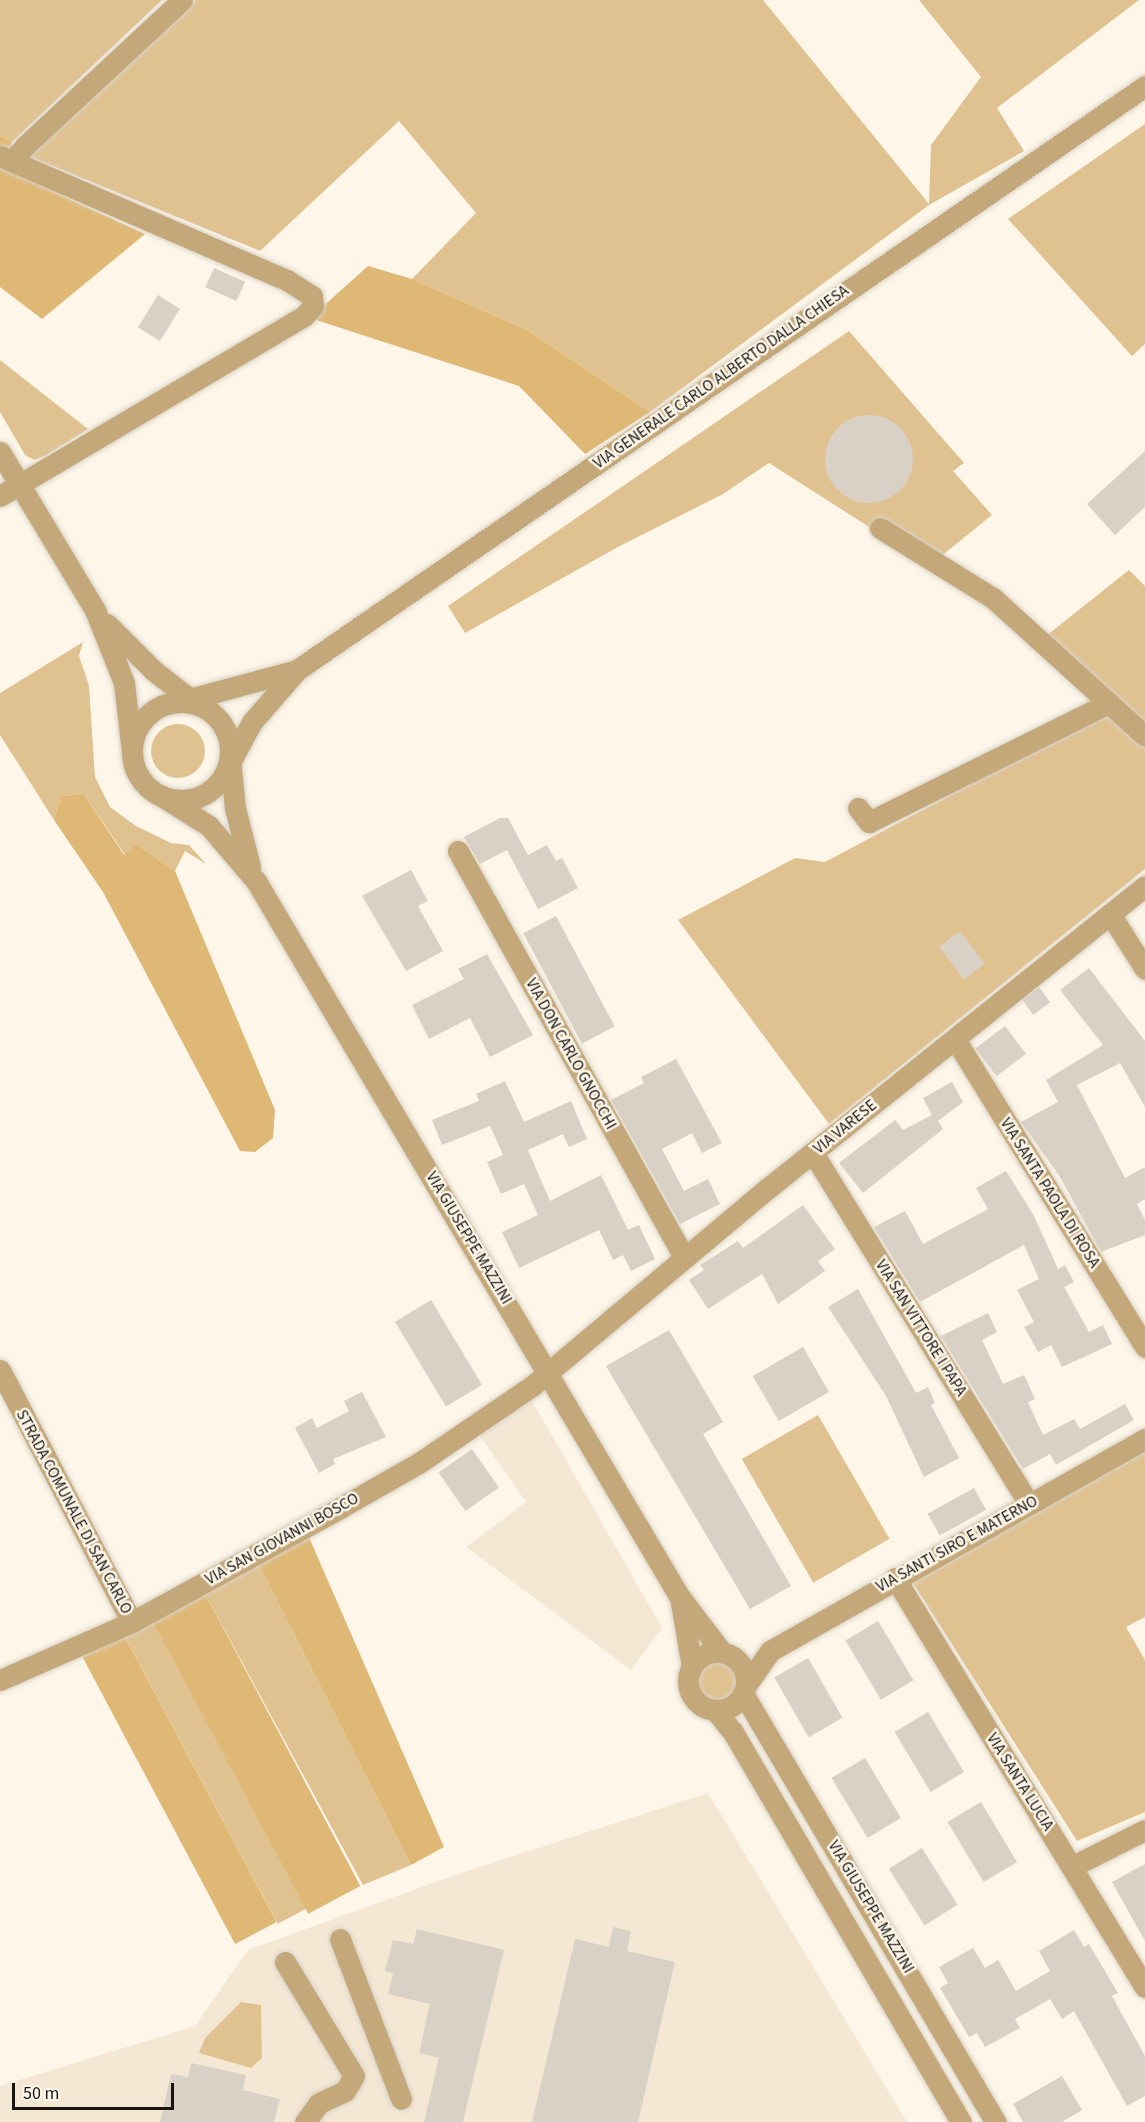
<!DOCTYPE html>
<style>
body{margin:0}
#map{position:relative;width:1145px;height:2122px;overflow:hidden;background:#fdf6e9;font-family:"Source Sans 3",sans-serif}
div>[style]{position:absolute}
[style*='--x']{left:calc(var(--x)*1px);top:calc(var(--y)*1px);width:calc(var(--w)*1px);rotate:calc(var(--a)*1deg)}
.built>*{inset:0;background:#f4e8d5}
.green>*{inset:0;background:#e0c291;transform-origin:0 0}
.round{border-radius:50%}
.forest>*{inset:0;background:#dfb875;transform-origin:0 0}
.building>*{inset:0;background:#d9d1c5;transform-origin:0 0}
.roads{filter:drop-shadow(0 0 2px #d8d2c6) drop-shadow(0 0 2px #d8d2c6)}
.minor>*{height:21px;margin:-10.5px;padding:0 10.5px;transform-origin:10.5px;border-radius:10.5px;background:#c4a87a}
.minor>.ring{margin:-10.5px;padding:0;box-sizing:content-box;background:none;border:21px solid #c4a87a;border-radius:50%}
span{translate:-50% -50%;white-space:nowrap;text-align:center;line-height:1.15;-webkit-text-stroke:5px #fdf6e9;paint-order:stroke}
.street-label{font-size:16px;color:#171410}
.scale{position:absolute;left:12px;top:2083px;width:162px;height:27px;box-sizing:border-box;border:3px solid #171410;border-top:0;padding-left:8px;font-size:18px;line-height:21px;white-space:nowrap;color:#171410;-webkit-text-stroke:4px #fdf6e9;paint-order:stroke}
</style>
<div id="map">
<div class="built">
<i style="clip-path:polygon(531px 1399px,662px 1628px,631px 1670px,466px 1547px,526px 1502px,480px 1436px)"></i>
<i style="clip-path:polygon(708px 1793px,907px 2122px,0 2122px,0 2086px,195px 2026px,248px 1950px,458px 1874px)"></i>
</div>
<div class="green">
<i style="clip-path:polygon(0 0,162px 0,12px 142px,0 136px)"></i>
<i style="clip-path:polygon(196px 0,763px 0,929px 204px,931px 145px,981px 77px,919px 0,1139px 0,997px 108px,1024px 151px,929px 205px,650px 412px,527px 330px,412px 279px,476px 213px,399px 121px,260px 251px,28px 156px)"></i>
<i style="clip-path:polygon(1145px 124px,1145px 344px,1132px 356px,1008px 219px)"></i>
<i style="clip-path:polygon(849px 331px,964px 463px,953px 471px,992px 515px,940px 557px,877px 532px,769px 463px,723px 494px,616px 548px,465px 633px,448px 606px)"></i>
<i style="clip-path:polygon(0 360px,88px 429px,45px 456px,34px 460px,25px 455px,0 412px)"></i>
<i style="clip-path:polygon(1129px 570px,1145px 586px,1145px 725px,1046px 636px)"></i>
<i style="clip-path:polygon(83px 642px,79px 656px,89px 686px,95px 777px,110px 807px,136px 826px,171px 843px,189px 845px,206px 864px,185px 851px,175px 871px,136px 844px,125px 855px,84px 794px,61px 796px,54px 820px,0 735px,0 693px)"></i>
<i style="clip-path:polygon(1110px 710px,1145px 743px,1145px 869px,829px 1124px,678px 920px,795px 858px,825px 862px)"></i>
<i class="round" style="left:151px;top:724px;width:54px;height:54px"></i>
<i style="left:818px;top:1415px;width:143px;height:88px;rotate:60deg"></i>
<i style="clip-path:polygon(1145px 1452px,1145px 1617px,1126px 1627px,1145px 1660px,1145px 1812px,1077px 1841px,913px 1583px)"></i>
<i style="clip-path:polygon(258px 1563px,411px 1865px,363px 1885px,204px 1592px)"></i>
<i style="left:153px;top:1621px;width:326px;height:32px;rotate:62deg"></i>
<i class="round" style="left:697px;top:1659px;width:42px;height:42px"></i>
<i style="clip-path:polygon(241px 2002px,261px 2005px,262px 2058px,251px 2068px,199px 2053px,205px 2038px)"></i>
</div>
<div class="forest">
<i style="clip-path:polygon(0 136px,12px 142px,4px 169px,145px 234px,42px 319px,0 287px)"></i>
<i style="clip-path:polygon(368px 266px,412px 279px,527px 330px,650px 412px,585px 454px,519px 386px,310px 318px)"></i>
<i style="clip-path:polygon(84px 794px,124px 855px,136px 844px,175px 871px,275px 1110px,273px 1138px,255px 1152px,240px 1151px,103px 892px,54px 820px,61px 796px)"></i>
<i style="clip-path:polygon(308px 1535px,444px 1847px,411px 1865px,258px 1563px)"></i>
<i style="left:204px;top:1592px;width:333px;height:59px;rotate:62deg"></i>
<i style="left:124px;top:1635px;width:325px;height:47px;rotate:62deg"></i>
</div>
<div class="building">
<i style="left:214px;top:268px;width:34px;height:21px;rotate:24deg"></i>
<i style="left:158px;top:295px;width:26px;height:38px;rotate:32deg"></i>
<i class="round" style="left:825px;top:415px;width:88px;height:88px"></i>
<i style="clip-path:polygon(1145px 451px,1145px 507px,1115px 535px,1087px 504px)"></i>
<i style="clip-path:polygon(500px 818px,508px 818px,528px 855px,547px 845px,556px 861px,562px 858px,578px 888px,538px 909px,507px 850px,480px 864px,464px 837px)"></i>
<i style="clip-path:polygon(411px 870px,428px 901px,418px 906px,443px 951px,406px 971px,362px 896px)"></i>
<i style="left:556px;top:916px;width:125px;height:37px;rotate:62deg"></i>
<i style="left:960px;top:931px;width:41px;height:26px;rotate:53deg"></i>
<i style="clip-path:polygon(487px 954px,533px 1035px,490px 1057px,470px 1018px,429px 1039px,412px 1005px,464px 979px,458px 969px)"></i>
<i style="clip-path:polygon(1089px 968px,1145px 1041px,1145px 1107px,1120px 1063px,1077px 1085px,1125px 1178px,1145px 1167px,1145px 1199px,1137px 1204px,1145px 1220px,1145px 1235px,1101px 1252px,1060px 1177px,1021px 1122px,1058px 1102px,1046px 1080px,1103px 1045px,1060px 990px)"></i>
<i style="left:1039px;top:987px;width:19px;height:21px;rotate:54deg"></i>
<i style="left:1005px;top:1026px;width:35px;height:37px;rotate:53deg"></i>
<i style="clip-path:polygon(676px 1059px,722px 1143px,702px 1153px,692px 1133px,662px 1149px,684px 1191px,708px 1179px,720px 1204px,680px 1224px,611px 1100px,644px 1083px,641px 1077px)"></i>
<i style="clip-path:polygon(505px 1081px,524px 1122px,571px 1101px,587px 1139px,569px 1147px,563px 1134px,528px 1150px,550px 1201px,601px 1175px,628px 1230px,639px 1225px,655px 1259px,631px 1271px,623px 1255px,613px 1260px,599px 1230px,519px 1268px,502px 1232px,538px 1215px,524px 1184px,501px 1194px,487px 1162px,503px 1155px,490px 1126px,442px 1145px,432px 1120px,479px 1101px,476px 1094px)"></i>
<i style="clip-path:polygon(952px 1082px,963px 1102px,938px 1121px,943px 1129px,863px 1193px,839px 1163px,895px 1120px,903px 1130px,932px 1115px,923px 1098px)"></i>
<i style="clip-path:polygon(1006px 1171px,1033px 1214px,1058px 1269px,1065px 1265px,1074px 1282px,1064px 1287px,1089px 1332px,1103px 1325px,1112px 1344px,1062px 1367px,1051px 1345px,1038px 1352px,1024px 1327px,1034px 1322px,1017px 1290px,1039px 1279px,1024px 1245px,920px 1302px,874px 1227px,905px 1211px,923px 1244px,988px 1209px,976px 1188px)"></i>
<i style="clip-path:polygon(803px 1205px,835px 1249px,818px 1261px,825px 1271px,778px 1304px,762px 1274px,708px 1309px,689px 1280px,704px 1270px,700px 1265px,738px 1241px,743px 1248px)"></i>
<i style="clip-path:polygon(858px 1289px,916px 1393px,928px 1387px,935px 1403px,931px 1405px,959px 1458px,924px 1477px,886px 1396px,828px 1307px)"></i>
<i style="left:431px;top:1300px;width:99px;height:42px;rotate:59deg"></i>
<i style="clip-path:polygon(988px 1313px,997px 1332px,982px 1340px,1003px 1384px,1024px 1375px,1035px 1399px,1028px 1402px,1043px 1435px,1074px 1419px,1080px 1429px,1125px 1404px,1134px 1420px,1056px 1465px,1050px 1454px,1023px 1469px,941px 1336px)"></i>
<i style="clip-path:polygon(669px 1330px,723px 1422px,703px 1434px,791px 1586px,750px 1609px,606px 1366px)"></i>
<i style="left:803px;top:1347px;width:52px;height:58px;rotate:60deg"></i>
<i style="clip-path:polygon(362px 1392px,386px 1437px,333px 1459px,335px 1464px,319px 1473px,295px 1428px,312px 1418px,317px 1428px,349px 1411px,344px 1401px)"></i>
<i style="left:472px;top:1449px;width:47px;height:41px;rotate:55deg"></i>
<i style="left:974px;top:1488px;width:25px;height:53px;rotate:61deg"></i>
<i style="left:878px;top:1621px;width:69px;height:38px;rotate:59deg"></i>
<i style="left:808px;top:1658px;width:69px;height:39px;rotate:60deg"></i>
<i style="left:928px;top:1712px;width:70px;height:39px;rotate:59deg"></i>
<i style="left:865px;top:1758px;width:70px;height:39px;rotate:59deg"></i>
<i style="left:981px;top:1802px;width:70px;height:39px;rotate:59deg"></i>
<i style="left:922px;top:1848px;width:67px;height:39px;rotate:58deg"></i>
<i style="clip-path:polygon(1145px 1864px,1145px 1941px,1112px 1882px)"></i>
<i style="clip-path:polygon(613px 1927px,631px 1931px,627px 1951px,675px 1962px,638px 2122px,532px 2122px,575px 1939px,609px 1947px)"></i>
<i style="clip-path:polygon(417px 1929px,504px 1950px,463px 2122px,424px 2122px,439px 2058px,419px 2053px,430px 2004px,388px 1994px,393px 1973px,385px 1971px,393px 1940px,413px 1944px)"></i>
<i style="clip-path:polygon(1074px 1930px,1084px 1947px,1089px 1944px,1118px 1993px,1112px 1996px,1145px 2056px,1145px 2096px,1127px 2106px,1074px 2011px,1062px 2019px,1050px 1999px,1015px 2019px,1020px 2028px,985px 2047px,977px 2033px,969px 2037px,940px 1988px,948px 1983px,939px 1967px,973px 1948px,985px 1968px,998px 1960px,1016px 1991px,1050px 1971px,1039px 1951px)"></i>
<i style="clip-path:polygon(191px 2063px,246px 2075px,243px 2090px,280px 2099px,274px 2122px,160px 2122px,171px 2074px,188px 2077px)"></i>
<i style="clip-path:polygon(1062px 2076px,1082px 2110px,1062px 2122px,1023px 2122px,1013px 2104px)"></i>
</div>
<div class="roads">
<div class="minor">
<i style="--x:0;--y:156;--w:313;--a:23.4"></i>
<i style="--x:287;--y:280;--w:30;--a:33"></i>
<i style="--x:312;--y:296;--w:10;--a:84"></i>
<i style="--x:313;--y:306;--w:13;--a:132"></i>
<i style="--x:304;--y:316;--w:353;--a:149.4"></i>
<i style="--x:18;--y:164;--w:9;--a:-96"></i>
<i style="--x:17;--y:155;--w:13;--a:-48"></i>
<i style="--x:26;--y:145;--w:213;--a:-42.9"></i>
<i style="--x:0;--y:452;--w:184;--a:59"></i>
<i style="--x:95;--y:610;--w:79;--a:68.3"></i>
<i style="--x:124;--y:683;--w:69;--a:83.4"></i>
<i style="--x:880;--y:528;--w:133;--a:31.8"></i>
<i style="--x:993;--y:598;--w:205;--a:42.2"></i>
<i style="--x:107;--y:624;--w:66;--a:45"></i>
<i style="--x:154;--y:671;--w:56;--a:37.7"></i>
<i style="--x:182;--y:701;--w:116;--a:-15"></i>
<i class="ring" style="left:132px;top:702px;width:77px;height:77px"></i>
<i style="--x:230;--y:759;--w:49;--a:84.2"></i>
<i style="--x:235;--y:808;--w:61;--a:75.7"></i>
<i style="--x:226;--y:770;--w:55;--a:-61.6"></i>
<i style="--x:252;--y:722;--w:69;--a:-49.1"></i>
<i style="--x:297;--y:670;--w:1030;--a:-34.55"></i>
<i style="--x:160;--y:795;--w:58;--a:32.3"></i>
<i style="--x:209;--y:826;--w:72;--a:49.5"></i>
<i style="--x:256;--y:881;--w:831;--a:59.39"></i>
<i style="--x:679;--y:1596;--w:69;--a:52.6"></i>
<i style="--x:858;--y:808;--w:18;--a:52"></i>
<i style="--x:869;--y:822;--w:268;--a:-26.4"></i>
<i style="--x:458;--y:851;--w:465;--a:60.9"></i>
<i style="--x:1110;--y:914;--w:65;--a:57.5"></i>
<i style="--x:955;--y:1039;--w:362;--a:58.3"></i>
<i style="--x:813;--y:1153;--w:412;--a:58.4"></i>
<i style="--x:0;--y:1370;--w:284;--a:62.4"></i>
<i style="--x:895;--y:1578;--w:479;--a:58.6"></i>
<i style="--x:680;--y:1597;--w:71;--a:80.3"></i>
<i class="ring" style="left:688px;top:1652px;width:37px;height:37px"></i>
<i style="--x:0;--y:1680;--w:144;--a:-23.7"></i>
<i style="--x:132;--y:1622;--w:237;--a:-28.7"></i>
<i style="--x:340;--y:1508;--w:91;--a:-29.7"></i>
<i style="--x:419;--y:1463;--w:137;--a:-34.3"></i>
<i style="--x:532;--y:1386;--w:307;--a:-40"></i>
<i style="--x:767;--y:1189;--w:484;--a:-38.7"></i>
<i style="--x:747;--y:1684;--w:40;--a:-55.1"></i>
<i style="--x:770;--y:1651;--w:431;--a:-29.5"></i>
<i style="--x:744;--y:1695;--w:496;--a:59.5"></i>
<i style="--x:715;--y:1710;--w:28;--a:51"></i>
<i style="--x:733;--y:1732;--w:452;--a:59.7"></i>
<i style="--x:1073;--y:1866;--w:80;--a:-26.6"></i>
<i style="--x:340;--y:1939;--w:171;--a:69.1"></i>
<i style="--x:285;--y:1962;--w:133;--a:58.8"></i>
<i style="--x:354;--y:2076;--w:17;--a:121"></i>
<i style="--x:345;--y:2091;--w:29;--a:155"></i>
<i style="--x:319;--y:2103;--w:24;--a:126"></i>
</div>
</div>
<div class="street-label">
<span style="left:721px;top:377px;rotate:-35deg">VIA GENERALE CARLO ALBERTO DALLA CHIESA</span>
<span style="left:571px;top:1054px;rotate:61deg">VIA DON CARLO GNOCCHI</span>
<span style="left:845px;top:1127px;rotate:-39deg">VIA VARESE</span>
<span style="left:1050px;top:1193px;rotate:58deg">VIA SANTA PAOLA DI ROSA</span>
<span style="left:469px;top:1238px;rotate:59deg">VIA GIUSEPPE MAZZINI</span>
<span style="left:921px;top:1328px;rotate:58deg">VIA SAN VITTORE I PAPA</span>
<span style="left:74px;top:1512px;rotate:62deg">STRADA COMUNALE DI SAN CARLO</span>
<span style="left:282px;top:1539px;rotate:-29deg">VIA SAN GIOVANNI BOSCO</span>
<span style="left:957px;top:1544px;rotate:-29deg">VIA SANTI SIRO E MATERNO</span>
<span style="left:1020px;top:1782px;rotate:58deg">VIA SANTA LUCIA</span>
<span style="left:871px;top:1907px;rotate:59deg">VIA GIUSEPPE MAZZINI</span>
</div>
<div class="scale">50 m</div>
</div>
